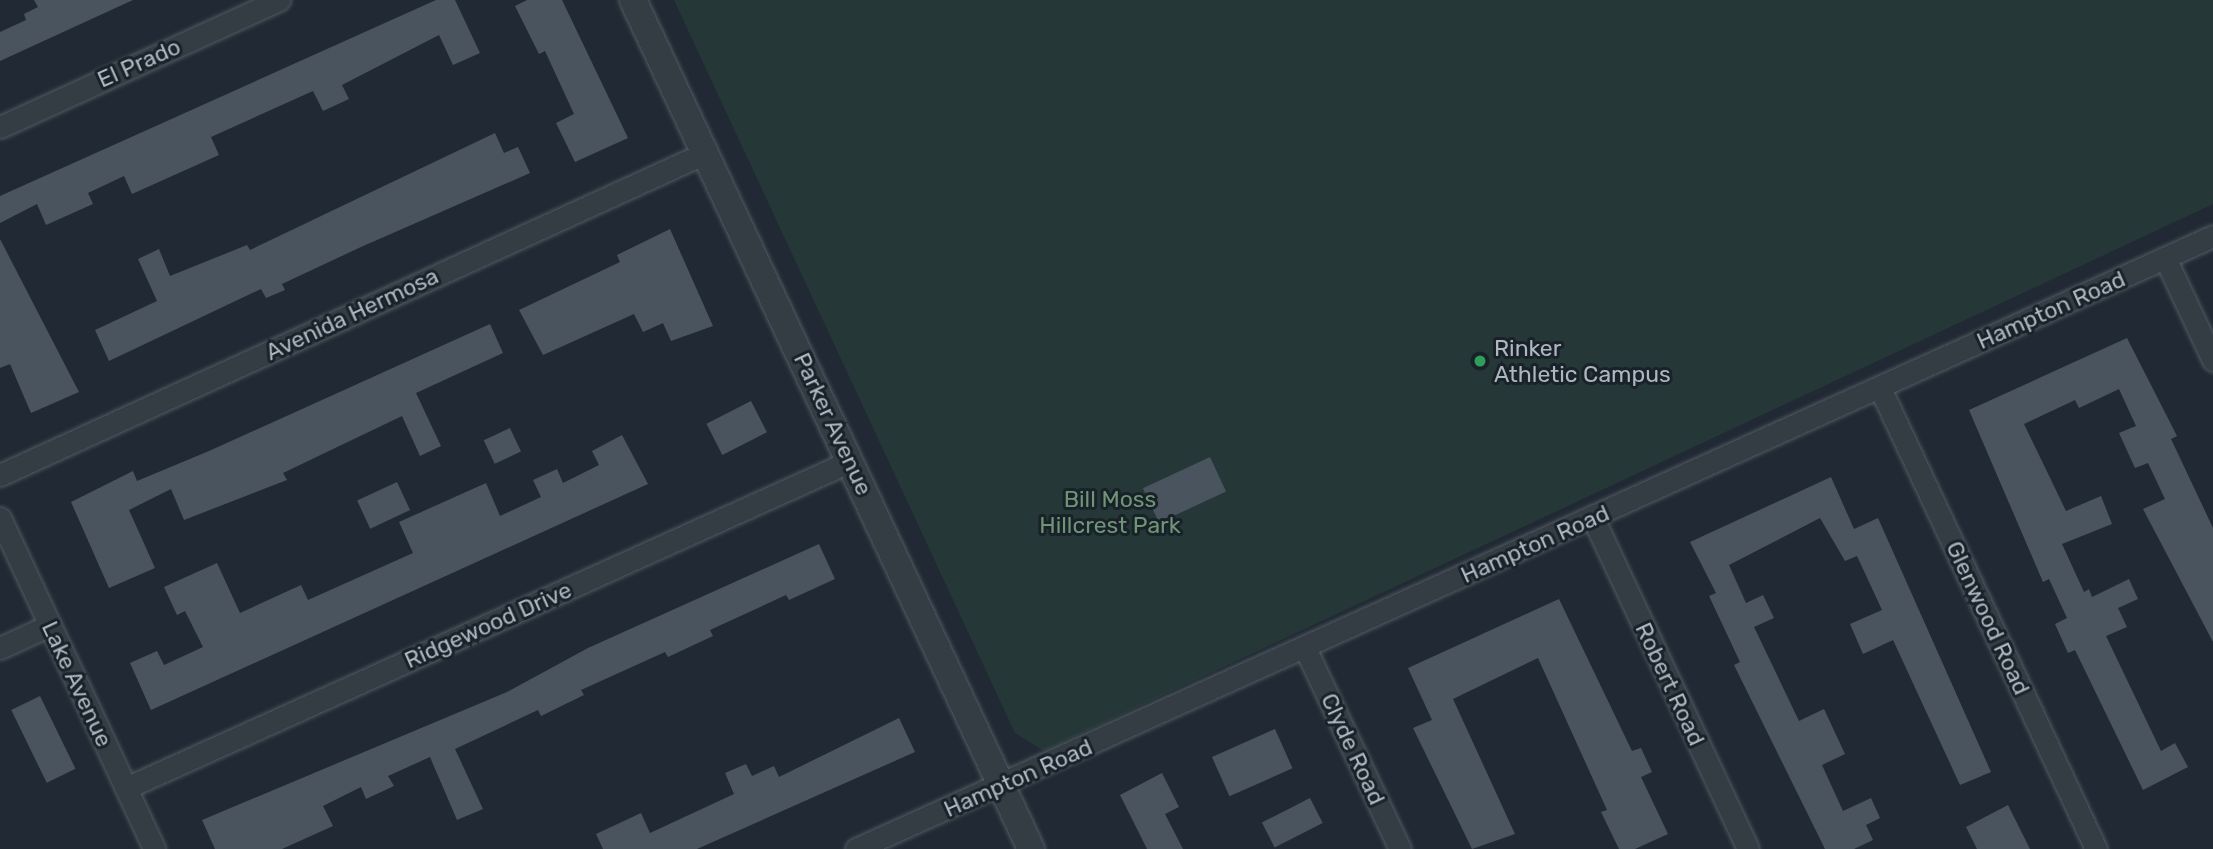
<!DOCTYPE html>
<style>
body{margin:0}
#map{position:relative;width:2213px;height:849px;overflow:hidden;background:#212a34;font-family:Rubik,sans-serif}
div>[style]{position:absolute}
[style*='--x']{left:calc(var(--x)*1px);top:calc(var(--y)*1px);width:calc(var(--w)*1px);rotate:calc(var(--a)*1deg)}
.green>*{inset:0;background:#253837}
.building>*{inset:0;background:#49545f;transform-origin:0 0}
.roads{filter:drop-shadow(0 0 2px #515962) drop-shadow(0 0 2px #515962)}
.minor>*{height:21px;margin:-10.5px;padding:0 10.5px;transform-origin:10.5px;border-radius:10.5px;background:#343c44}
.tertiary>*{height:26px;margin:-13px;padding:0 13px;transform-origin:13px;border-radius:13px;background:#343c44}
.dots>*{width:19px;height:19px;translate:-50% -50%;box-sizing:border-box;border:4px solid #192129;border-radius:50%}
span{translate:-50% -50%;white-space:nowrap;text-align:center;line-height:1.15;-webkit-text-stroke:6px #192129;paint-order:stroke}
.street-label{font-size:23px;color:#aeb6c1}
.poi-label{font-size:23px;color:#aeb6c1}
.left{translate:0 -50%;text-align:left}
.park-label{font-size:23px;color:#709576}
</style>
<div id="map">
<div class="green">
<i style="clip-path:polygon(674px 0,2213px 0,2213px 204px,1044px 751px,1015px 733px)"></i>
</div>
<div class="building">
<i style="clip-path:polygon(34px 0,133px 0,0 61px,0 32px,26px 20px,24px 14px,38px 7px)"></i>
<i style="clip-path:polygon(436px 0,455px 0,480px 53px,453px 65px,439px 35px,342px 85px,349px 99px,323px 111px,313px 91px,211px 137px,219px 155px,132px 194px,124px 176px,88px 193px,93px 204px,46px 225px,37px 204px,0 223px,0 196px)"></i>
<i style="clip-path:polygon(527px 0,562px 0,628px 138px,575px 162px,556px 123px,574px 114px,545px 51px,539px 54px,515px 6px)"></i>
<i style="clip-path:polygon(495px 133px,504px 153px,518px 147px,530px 173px,361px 247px,282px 284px,285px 290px,266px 298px,261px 289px,109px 361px,95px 330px,157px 301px,138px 259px,159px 249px,170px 276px,247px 245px,250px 250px)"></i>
<i style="clip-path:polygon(670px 229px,713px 326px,671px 341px,663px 323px,643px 332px,634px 314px,543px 355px,519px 310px,620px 262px,617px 255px)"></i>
<i style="clip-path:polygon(0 239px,79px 392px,31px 413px,10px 364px,0 368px)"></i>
<i style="clip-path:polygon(490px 324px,503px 353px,416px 393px,441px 446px,420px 456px,402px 416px,283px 473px,287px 480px,184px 520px,171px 489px,129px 510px,155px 568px,109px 588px,71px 502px,133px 471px,137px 481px,209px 451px)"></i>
<i style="clip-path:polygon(2127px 338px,2177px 436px,2171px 439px,2213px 528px,2213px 642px,2143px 509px,2165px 499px,2148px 463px,2135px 468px,2119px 433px,2136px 426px,2119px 389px,2079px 408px,2075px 400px,2024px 424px,2066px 511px,2101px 496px,2112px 524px,2062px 544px,2084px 592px,2089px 589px,2092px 597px,2129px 579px,2138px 599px,2118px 608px,2127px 627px,2106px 636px,2161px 751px,2175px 743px,2188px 767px,2143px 790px,2075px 650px,2068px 653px,2055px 624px,2067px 618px,2049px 579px,2043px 582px,1969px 410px)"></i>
<i style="left:751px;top:401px;width:35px;height:50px;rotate:63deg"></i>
<i style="left:510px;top:428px;width:26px;height:29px;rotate:65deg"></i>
<i style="clip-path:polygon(622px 435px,648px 484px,151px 710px,130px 663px,157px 651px,164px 665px,203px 647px,185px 611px,177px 615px,164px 587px,217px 563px,240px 613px,301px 585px,308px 600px,413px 553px,399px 522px,486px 483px,500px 516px,541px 497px,533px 480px,557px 469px,563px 483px,599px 465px,592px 451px)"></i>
<i style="left:1210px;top:457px;width:38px;height:74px;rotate:65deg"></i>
<i style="clip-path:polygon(1831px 477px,1854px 529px,1878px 518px,1991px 772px,1960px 785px,1893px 640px,1863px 654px,1850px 624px,1882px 610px,1857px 556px,1845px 561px,1820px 518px,1729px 565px,1746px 603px,1763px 595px,1774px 618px,1754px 627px,1799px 721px,1824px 709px,1845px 754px,1822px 765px,1843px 811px,1871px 798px,1880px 818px,1866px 825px,1873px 840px,1854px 849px,1825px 849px,1734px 665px,1740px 662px,1709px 596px,1716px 593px,1690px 542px)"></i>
<i style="left:397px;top:482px;width:31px;height:44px;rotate:65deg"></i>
<i style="clip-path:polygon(819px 544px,835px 579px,789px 600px,786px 595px,710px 630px,713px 636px,668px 657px,665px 652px,581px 690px,584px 695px,541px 716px,538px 710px,455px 749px,483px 809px,457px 820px,430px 757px,388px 776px,394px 786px,366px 799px,361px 787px,323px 806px,333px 826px,282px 849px,215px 849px,202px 820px,507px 692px,588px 648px)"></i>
<i style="clip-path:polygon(1559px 599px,1632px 751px,1641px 748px,1652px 772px,1641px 777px,1668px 834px,1635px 849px,1619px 849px,1601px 812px,1607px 810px,1538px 658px,1453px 699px,1515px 834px,1472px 849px,1413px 728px,1432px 720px,1408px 668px)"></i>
<i style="left:40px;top:696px;width:81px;height:32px;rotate:64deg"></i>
<i style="clip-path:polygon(899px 718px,915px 752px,697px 849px,603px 849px,596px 834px,641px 813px,650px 833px,734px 794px,725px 773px,746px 764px,752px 776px,774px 766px,779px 777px)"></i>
<i style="left:1275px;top:729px;width:43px;height:69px;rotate:66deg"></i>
<i style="clip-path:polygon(1162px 773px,1179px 807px,1165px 814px,1183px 849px,1147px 849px,1120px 795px)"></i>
<i style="left:1310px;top:798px;width:28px;height:54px;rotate:63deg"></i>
<i style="clip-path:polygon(2008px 805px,2030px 849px,1977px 849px,1966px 827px)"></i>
</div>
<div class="roads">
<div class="minor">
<i style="--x:0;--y:127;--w:307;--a:-24.5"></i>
<i style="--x:2165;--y:258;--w:113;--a:64.8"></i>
<i style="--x:1880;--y:388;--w:509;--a:64.89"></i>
<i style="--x:0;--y:475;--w:775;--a:-24.55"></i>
<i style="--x:0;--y:518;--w:365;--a:65"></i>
<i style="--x:1593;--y:518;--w:365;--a:64.9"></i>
<i style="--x:0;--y:648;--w:55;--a:-24.7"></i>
<i style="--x:1305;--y:648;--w:222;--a:64.7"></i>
<i style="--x:126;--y:788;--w:795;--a:-24.28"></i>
<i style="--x:856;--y:849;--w:1489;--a:-24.31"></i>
</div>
<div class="tertiary">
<i style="--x:633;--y:0;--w:938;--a:64.88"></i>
</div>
</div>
<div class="dots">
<i style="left:1480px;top:361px;background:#2e9e5b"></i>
</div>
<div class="street-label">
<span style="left:139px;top:63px;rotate:-24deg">El Prado</span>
<span style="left:2051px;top:310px;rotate:-24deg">Hampton Road</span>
<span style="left:352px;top:314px;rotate:-25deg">Avenida Hermosa</span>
<span style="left:833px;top:424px;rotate:65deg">Parker Avenue</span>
<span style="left:1535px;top:544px;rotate:-24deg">Hampton Road</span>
<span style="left:1988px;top:618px;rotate:65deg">Glenwood Road</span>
<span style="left:488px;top:625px;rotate:-24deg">Ridgewood Drive</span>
<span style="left:77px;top:684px;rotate:65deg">Lake Avenue</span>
<span style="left:1670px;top:684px;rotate:65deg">Robert Road</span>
<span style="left:1353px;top:749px;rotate:65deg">Clyde Road</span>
<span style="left:1018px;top:778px;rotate:-24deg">Hampton Road</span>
</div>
<div class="poi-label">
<span class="left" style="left:1494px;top:361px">Rinker<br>Athletic Campus</span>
</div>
<div class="park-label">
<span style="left:1110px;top:512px">Bill Moss<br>Hillcrest Park</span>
</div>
</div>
